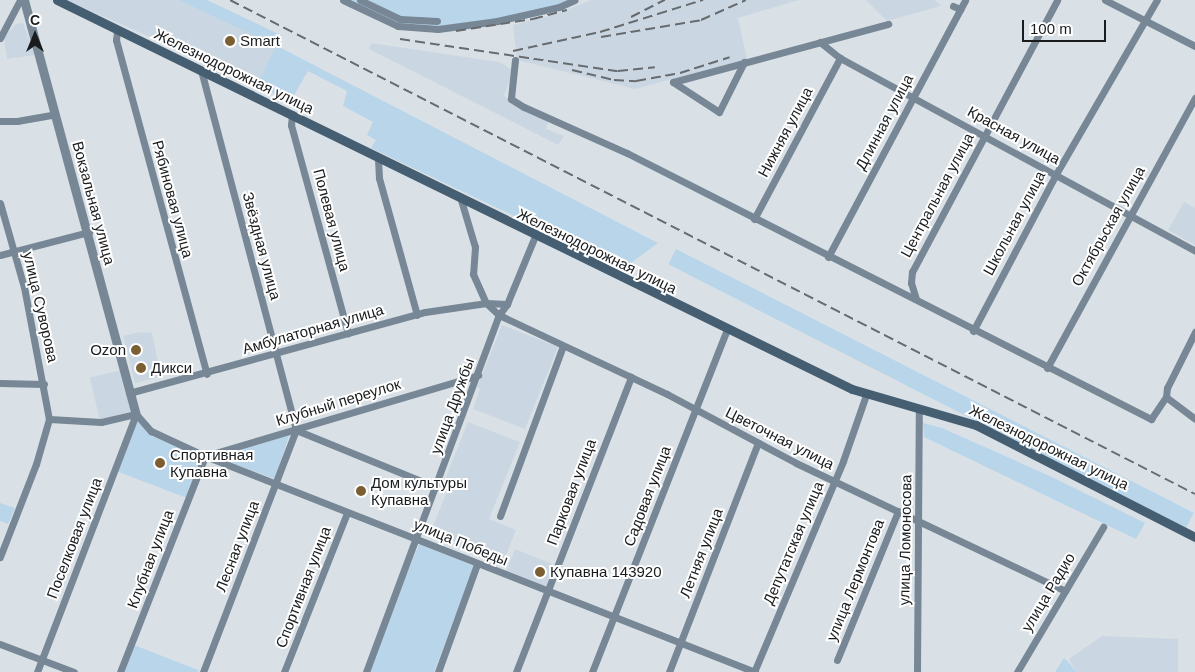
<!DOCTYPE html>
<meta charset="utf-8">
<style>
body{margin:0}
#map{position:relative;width:1195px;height:672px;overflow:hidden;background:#dae1e6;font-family:Arial,sans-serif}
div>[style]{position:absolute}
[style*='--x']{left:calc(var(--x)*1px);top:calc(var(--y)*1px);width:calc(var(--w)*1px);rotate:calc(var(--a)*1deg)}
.built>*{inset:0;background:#cad7e2;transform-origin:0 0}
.green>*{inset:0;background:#b9d5ea;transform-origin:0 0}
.minor>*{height:7px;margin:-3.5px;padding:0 3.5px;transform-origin:3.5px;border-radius:3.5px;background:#778795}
.tertiary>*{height:9px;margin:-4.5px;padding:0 4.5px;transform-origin:4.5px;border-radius:4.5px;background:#778795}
.secondary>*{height:9px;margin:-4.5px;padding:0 4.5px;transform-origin:4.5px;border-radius:4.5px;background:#455e71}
.rail>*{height:2px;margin-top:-1px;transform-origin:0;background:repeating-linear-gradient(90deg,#676b6f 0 10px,transparent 0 15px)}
.dots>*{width:14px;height:14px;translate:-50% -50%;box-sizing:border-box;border:2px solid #fff;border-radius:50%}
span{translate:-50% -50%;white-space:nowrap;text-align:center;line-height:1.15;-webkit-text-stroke:4px #fff;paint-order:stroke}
.poi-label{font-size:15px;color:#191b1d}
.left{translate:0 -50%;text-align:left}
.right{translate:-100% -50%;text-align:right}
.street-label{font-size:15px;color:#191b1d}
.north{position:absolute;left:10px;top:10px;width:50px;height:50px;-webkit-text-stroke:4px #fff;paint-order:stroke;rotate:0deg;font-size:14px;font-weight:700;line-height:20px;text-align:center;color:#191b1d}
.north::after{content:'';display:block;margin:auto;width:18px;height:22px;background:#191b1d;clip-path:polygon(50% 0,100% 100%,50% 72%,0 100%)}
.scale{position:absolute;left:1022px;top:20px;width:84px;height:22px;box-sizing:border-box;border:2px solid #191b1d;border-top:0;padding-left:6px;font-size:15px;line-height:18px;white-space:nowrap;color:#191b1d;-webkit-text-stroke:4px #fff;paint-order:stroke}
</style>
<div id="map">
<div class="built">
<i style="clip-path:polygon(66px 0,181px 0,277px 46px,257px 85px,186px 46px,192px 33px,182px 51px)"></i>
<i style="clip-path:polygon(591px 0,799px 0,738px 18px,747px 59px,635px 89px,517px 60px,513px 25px,556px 14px)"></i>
<i style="clip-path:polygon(866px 0,935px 0,941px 6px,887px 21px)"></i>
<i style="clip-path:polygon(23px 23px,35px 55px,7px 59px,4px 38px,16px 24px)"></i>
<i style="clip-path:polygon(371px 43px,499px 62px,513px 70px,504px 96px,549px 120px,546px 129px,564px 136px,558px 145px,369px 49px)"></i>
<i style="clip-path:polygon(1184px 202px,1195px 208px,1195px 245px,1168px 230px)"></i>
<i style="clip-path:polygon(502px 325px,558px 347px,525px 429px,473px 409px,480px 389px,477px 387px)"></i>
<i style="clip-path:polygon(140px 332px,152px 333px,161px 377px,135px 383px,123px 336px)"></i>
<i style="left:122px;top:370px;width:43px;height:33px;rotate:77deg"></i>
<i style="clip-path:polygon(468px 422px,520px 442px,489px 519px,516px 530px,502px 565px,429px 536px,450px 484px,444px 482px)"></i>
<i style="left:515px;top:549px;width:43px;height:26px;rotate:22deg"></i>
<i style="clip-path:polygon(1102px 636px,1178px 639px,1178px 672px,1076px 672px,1069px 659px)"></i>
</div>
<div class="green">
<i style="clip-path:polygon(179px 0,207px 0,283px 36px,277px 46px,658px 243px,624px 268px,371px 148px,376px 140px,367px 135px,373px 122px,343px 106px,347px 91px,308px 71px,290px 102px,257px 85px,276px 46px)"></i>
<i style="clip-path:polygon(343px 0,575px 0,559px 7px,438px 29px,398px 26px)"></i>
<i style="left:676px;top:249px;width:581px;height:17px;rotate:27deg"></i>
<i style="clip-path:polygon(136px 419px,151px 436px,204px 456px,187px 498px,116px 471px)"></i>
<i style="clip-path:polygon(923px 423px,942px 428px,1052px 477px,1145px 523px,1136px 539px,924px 437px)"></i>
<i style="clip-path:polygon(290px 433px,275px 479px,213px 456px)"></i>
<i style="clip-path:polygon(0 503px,15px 508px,8px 524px,0 521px)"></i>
<i style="clip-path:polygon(419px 544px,474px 566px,434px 672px,368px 672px)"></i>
<i style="clip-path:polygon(134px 645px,198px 670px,198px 672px,124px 672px)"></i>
<i style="clip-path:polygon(1064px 658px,1070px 664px,1076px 672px,1055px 672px)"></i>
</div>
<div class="minor">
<i style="--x:343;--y:0;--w:61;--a:25.3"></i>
<i style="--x:398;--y:26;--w:40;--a:4.3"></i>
<i style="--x:438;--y:29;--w:60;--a:-7.7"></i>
<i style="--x:497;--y:21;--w:64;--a:-12.7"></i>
<i style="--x:559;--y:7;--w:17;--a:-24"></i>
<i style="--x:360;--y:0;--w:44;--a:25.4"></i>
<i style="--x:400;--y:19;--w:37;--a:3"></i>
<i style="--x:1105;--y:0;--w:101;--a:27.1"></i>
<i style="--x:953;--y:6;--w:8;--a:23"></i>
<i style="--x:117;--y:31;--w:9;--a:96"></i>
<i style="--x:116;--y:40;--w:346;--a:74.8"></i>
<i style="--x:0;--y:38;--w:43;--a:-62.2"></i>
<i style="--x:820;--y:42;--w:26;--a:39"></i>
<i style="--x:840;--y:58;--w:404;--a:28.5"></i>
<i style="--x:515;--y:60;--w:39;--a:96"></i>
<i style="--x:511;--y:99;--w:15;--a:32"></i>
<i style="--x:524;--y:107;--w:113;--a:24.1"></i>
<i style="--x:627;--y:153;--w:588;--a:26.91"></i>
<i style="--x:1151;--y:419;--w:27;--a:-56"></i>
<i style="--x:201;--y:70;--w:372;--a:75.2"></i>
<i style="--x:673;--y:82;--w:223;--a:-15.1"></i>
<i style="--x:673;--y:82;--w:55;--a:33.1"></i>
<i style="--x:719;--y:112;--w:56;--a:-63.4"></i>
<i style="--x:292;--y:114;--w:11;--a:95"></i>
<i style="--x:291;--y:125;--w:216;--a:74.7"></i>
<i style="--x:0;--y:121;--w:17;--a:0"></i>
<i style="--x:17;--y:121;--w:39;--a:-10"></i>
<i style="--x:378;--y:159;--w:19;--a:87"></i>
<i style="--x:379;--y:178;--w:142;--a:74.5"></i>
<i style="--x:461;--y:200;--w:49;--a:73.4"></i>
<i style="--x:475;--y:247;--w:27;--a:94"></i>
<i style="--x:473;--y:274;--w:32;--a:66"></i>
<i style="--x:486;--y:303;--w:18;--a:43"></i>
<i style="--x:499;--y:315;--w:186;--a:25.2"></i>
<i style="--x:667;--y:394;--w:146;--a:28.1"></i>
<i style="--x:796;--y:463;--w:298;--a:25.4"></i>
<i style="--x:0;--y:203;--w:87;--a:74.1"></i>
<i style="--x:24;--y:287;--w:134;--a:79.3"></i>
<i style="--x:49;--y:419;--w:47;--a:106.1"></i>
<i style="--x:36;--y:464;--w:100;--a:111.2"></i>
<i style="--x:754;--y:219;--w:183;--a:-61.9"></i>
<i style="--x:0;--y:255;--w:92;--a:-14.5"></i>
<i style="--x:828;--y:257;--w:291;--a:-61.9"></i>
<i style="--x:916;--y:299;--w:17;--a:-107"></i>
<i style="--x:911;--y:283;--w:11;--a:-85"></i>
<i style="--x:912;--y:272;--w:308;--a:-61.9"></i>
<i style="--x:973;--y:331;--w:178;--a:-62.1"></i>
<i style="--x:1056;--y:174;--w:201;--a:-59.9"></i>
<i style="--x:1047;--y:368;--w:308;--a:-61.3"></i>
<i style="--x:0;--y:383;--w:44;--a:1.3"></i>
<i style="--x:129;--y:393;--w:307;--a:-15.3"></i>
<i style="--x:425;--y:312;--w:62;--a:-8.4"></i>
<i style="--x:486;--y:303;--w:21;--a:3"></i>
<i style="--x:1166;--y:397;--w:9;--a:-84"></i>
<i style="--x:1167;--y:388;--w:63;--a:-63.4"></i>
<i style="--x:1166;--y:397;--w:36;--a:37"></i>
<i style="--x:136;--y:414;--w:23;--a:49"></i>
<i style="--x:151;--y:431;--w:60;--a:24.8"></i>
<i style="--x:205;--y:456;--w:591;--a:21.44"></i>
<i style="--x:49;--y:419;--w:52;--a:3.3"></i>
<i style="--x:101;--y:422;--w:36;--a:-13"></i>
<i style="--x:296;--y:430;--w:151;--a:22.2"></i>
<i style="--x:500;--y:516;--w:181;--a:-69.7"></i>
<i style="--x:0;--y:644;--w:79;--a:20.7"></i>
<i style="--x:837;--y:660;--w:161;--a:-67.7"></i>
<i style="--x:37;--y:672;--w:276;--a:-69"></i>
<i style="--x:120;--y:672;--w:232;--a:-68.5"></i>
<i style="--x:205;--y:456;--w:285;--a:-16.5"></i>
<i style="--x:203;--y:672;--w:259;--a:-69"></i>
<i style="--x:284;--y:672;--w:171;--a:-68.4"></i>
<i style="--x:366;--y:672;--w:381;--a:-69.6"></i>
<i style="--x:499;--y:315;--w:14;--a:-54"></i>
<i style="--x:507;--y:304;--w:74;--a:-67.6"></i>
<i style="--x:438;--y:672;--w:115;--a:-70.1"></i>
<i style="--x:516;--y:672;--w:317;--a:-68.7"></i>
<i style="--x:592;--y:672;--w:368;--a:-68.5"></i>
<i style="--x:669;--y:672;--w:246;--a:-68.8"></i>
<i style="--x:754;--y:672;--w:229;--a:-67.1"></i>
<i style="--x:843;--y:461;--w:70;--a:-70.8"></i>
<i style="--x:917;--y:672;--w:263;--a:-89.6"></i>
<i style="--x:1017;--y:672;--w:169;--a:-59.3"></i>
</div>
<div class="tertiary">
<i style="--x:24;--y:0;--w:429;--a:74.9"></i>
</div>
<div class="secondary">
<i style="--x:57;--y:0;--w:885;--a:26.07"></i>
<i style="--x:852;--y:389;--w:129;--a:16.2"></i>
<i style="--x:976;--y:425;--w:246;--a:27.1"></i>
</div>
<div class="rail">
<i style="--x:230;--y:0;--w:1084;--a:27.11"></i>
<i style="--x:631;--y:17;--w:38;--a:-27"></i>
<i style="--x:456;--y:31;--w:78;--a:-8.9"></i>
<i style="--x:533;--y:19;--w:35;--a:-15"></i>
<i style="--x:601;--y:37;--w:101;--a:-9.6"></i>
<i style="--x:701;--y:20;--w:49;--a:-24"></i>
<i style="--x:400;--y:39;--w:220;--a:8.4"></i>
<i style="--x:618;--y:71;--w:37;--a:-6"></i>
<i style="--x:513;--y:51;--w:89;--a:-12.3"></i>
<i style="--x:600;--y:32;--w:108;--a:-17.3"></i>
<i style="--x:572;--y:70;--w:43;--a:13.4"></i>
<i style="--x:614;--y:80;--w:22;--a:3"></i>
<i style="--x:636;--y:81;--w:45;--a:-10.3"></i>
<i style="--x:680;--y:73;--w:52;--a:-17.7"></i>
</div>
<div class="dots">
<i style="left:230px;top:41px;background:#7b5f32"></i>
<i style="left:136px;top:350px;background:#7b5f32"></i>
<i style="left:141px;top:368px;background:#7b5f32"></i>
<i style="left:160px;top:463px;background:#7b5f32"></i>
<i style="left:361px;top:491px;background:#7b5f32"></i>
<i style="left:540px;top:572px;background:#7b5f32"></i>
</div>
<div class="poi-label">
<span class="left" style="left:240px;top:41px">Smart</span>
<span class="right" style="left:126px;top:350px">Ozon</span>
<span class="left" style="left:151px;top:368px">Дикси</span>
<span class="left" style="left:170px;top:463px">Спортивная<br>Купавна</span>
<span class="left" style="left:371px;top:491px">Дом культуры<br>Купавна</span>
<span class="left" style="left:550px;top:572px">Купавна 143920</span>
</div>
<div class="street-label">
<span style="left:234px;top:71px;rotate:26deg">Железнодорожная улица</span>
<span style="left:884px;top:122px;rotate:-62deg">Длинная улица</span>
<span style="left:785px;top:132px;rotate:-62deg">Нижняя улица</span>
<span style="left:1014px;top:135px;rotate:29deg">Красная улица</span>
<span style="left:937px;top:195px;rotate:-62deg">Центральная улица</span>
<span style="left:173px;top:199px;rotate:75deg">Рябиновая улица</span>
<span style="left:94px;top:203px;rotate:75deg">Вокзальная улица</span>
<span style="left:332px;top:220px;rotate:75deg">Полевая улица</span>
<span style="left:1014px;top:223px;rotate:-62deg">Школьная улица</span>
<span style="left:1108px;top:226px;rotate:-61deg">Октябрьская улица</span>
<span style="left:262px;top:246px;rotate:75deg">Звёздная улица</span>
<span style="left:597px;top:251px;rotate:26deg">Железнодорожная улица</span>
<span style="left:41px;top:307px;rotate:77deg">улица Суворова</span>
<span style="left:313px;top:329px;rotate:-16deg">Амбулаторная улица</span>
<span style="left:338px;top:402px;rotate:-17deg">Клубный переулок</span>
<span style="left:452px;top:406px;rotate:-70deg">улица Дружбы</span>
<span style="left:780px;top:438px;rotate:27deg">Цветочная улица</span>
<span style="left:1049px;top:447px;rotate:26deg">Железнодорожная улица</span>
<span style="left:571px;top:492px;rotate:-69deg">Парковая улица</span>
<span style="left:647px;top:496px;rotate:-69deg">Садовая улица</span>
<span style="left:74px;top:538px;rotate:-69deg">Поселковая улица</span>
<span style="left:905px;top:540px;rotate:-89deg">улица Ломоносова</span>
<span style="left:461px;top:542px;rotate:22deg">улица Победы</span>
<span style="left:793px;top:543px;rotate:-67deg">Депутатская улица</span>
<span style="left:237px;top:546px;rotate:-69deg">Лесная улица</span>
<span style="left:701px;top:553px;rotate:-69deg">Летняя улица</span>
<span style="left:150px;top:559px;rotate:-69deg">Клубная улица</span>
<span style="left:855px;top:580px;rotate:-68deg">улица Лермонтова</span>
<span style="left:303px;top:587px;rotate:-69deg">Спортивная улица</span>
<span style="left:1048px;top:592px;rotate:-59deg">улица Радио</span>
</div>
<div class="north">С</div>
<div class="scale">100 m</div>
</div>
